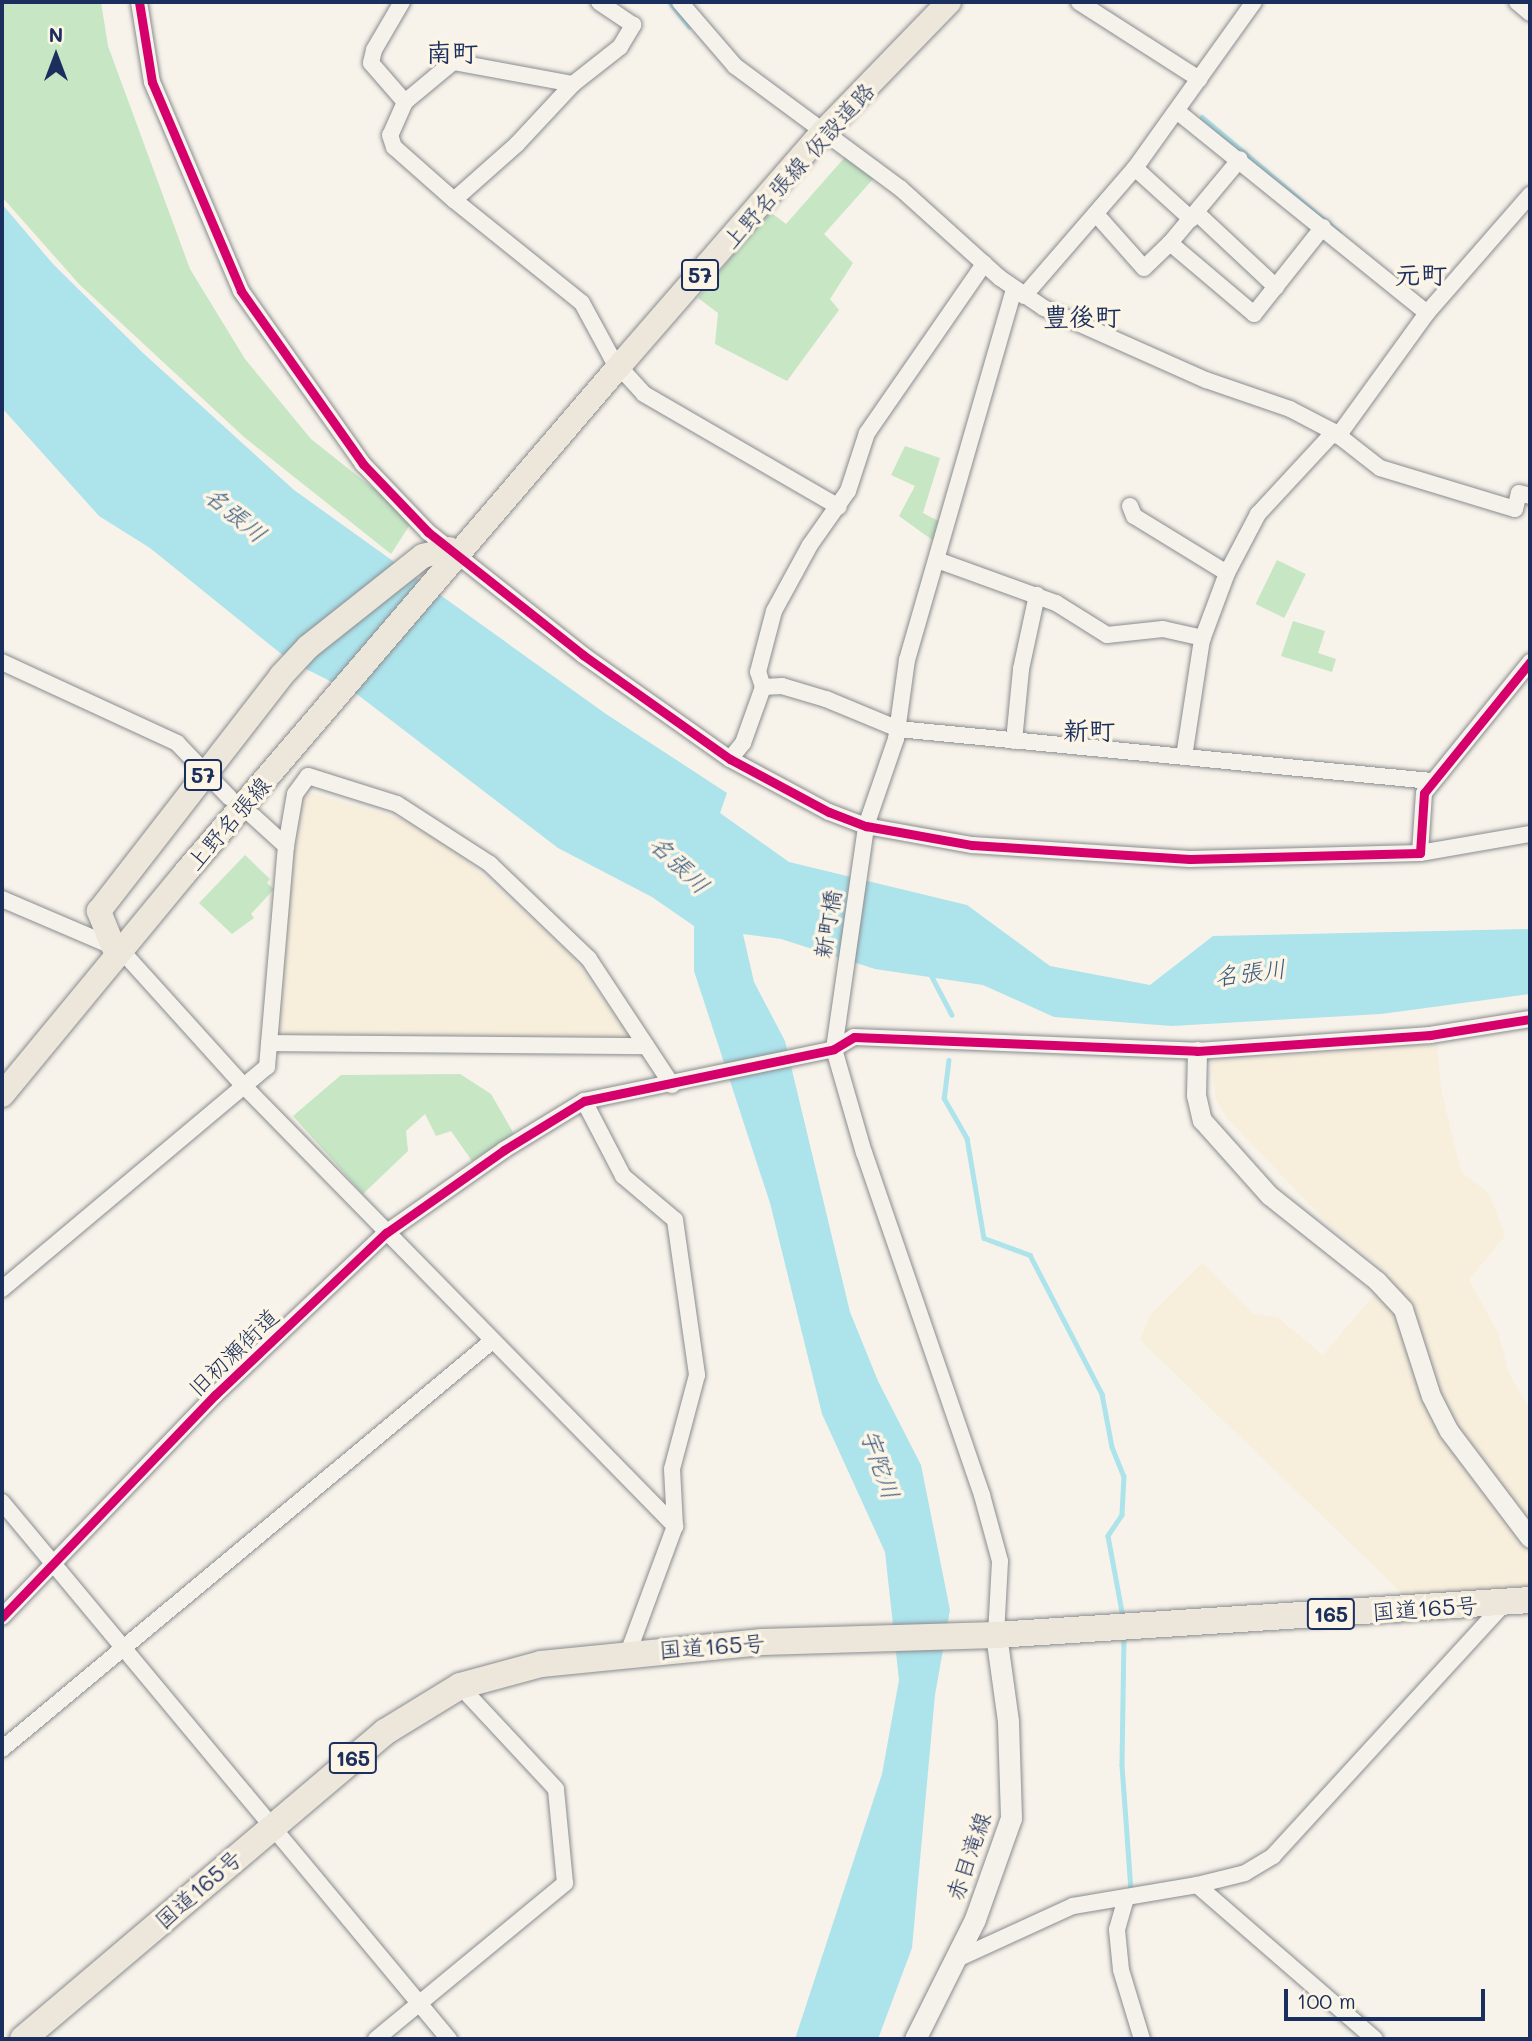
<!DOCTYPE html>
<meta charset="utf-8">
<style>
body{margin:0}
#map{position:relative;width:1532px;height:2041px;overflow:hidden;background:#f7f3ea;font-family:Mali,"Klee One",sans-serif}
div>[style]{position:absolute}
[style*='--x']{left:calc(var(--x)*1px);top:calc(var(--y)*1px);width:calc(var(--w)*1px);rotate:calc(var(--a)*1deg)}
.built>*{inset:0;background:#f7eedc}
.green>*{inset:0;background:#c6e6c4;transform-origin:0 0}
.water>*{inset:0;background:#ade3eb}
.stream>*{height:4.5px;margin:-2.25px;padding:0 2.25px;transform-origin:2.25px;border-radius:2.25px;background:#ade3eb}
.roads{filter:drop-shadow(0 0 2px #8a8c91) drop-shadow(0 0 2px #8a8c91)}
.minor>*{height:16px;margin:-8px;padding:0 8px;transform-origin:8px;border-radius:8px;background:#f5f2ec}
.tertiary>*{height:19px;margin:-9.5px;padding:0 9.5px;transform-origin:9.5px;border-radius:9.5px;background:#f5f2ec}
.secondary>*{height:21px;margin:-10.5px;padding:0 10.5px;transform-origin:10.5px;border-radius:10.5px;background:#f5f2ec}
.primary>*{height:24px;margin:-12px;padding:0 12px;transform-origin:12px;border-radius:12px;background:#ece7da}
.trunk>*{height:26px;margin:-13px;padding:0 13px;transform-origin:13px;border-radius:13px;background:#ece7da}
.cycleway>*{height:9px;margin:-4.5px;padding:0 4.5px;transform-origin:4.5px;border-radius:4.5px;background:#d6006c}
span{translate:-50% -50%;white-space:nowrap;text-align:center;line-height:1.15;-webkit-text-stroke:7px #fcf5e5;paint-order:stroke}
.shield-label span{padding:2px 5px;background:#fcf5e5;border:2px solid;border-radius:5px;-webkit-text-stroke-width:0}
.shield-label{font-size:21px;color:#1b2f5e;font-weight:700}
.street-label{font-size:23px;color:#1b2f5e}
.water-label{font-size:24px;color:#385a81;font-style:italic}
.quarter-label{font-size:26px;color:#1b2f5e;font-weight:700}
.frame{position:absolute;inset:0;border:4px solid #1b2f5e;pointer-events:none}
.north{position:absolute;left:21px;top:21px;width:70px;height:70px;-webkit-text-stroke:5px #fcf5e5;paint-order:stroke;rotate:0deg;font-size:19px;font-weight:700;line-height:28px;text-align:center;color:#1b2f5e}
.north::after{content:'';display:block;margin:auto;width:24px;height:32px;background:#1b2f5e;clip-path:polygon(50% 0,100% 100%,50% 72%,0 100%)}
.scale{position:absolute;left:1284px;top:1989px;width:201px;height:32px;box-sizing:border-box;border:4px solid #1b2f5e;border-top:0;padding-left:9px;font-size:21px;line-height:24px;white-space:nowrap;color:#1b2f5e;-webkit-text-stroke:5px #fcf5e5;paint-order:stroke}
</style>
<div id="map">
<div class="built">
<i style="clip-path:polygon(306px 792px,412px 822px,461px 856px,572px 956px,633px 1040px,295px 1037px,276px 1031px,298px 796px)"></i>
<i style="clip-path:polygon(1437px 1044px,1441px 1089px,1461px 1172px,1489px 1193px,1505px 1236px,1469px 1280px,1498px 1333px,1509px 1374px,1530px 1409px,1530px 1586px,1405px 1596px,1140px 1340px,1150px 1315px,1202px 1263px,1254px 1314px,1277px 1317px,1323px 1355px,1391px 1275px,1331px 1227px,1227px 1118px,1216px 1100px,1211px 1061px)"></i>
</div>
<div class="green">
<i style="clip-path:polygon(2px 2px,101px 2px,108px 46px,190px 269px,245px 359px,311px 439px,413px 520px,391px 554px,244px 437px,79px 284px,2px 197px)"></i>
<i style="clip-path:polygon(846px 156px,874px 178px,824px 234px,853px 263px,830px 299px,839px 310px,787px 381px,715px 344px,718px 313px,698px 298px,769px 211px,786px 224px)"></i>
<i style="clip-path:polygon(905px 446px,940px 458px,923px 513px,944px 524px,935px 542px,899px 516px,915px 486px,891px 475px)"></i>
<i style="left:1277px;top:560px;width:32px;height:49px;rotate:26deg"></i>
<i style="clip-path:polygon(1293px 621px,1325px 631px,1318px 653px,1336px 659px,1332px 672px,1281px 656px)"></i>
<i style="clip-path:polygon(245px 855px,270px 879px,267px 883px,274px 889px,251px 914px,254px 918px,232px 934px,199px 903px)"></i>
<i style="clip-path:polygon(460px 1074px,491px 1094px,514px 1134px,472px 1161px,451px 1131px,436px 1136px,425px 1114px,406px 1131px,408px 1151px,363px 1194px,293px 1116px,341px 1075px)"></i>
</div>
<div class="water">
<i style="clip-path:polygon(2px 204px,53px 264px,143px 353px,294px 490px,606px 714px,727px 793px,720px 813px,789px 862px,967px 905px,1050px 966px,1150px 985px,1213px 936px,1530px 929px,1530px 994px,1381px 1014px,1172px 1026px,1054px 1017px,983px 985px,875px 969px,781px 939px,743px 934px,754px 982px,785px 1041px,850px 1312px,878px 1381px,921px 1465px,950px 1610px,935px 1695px,912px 1948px,878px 2039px,795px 2039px,882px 1774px,899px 1680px,885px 1552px,822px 1414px,770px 1203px,694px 971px,694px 926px,652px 897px,558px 848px,358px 695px,290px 661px,150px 548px,99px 516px,2px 408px)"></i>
</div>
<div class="stream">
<i style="--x:670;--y:2;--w:31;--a:52"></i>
<i style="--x:1202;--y:117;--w:179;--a:40"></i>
<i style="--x:930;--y:973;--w:47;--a:62.4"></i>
<i style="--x:949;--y:1060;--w:38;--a:97"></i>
<i style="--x:944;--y:1098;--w:46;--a:60.1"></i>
<i style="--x:967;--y:1138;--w:101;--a:80.4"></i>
<i style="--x:984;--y:1238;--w:49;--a:20.3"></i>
<i style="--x:1030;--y:1255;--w:157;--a:62.6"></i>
<i style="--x:1102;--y:1394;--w:54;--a:79.3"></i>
<i style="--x:1112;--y:1447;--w:31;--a:68"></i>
<i style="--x:1124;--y:1476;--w:39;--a:93"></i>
<i style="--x:1122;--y:1515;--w:25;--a:124"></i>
<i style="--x:1108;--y:1536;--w:82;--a:79.5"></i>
<i style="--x:1124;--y:1637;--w:128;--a:90.9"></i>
<i style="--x:1122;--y:1765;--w:125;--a:85.9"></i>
</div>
<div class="roads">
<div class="minor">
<i style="--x:139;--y:2;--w:81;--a:80.8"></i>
<i style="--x:152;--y:82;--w:227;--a:66.9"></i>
<i style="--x:241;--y:291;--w:212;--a:54.8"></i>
<i style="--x:363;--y:464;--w:94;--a:46.3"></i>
<i style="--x:428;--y:532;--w:198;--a:38.4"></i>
<i style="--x:583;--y:655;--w:180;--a:35.3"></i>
<i style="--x:730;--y:759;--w:112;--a:28.2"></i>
<i style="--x:829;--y:812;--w:40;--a:21"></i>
<i style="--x:866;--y:826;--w:108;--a:10.2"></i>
<i style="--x:972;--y:845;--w:218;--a:3.7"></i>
<i style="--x:1190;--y:859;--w:230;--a:-1.5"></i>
<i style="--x:1420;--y:853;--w:60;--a:-86.2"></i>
<i style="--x:1424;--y:793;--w:169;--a:-51"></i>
<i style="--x:402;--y:2;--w:56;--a:120.3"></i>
<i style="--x:374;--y:50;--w:13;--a:103"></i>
<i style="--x:371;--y:63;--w:52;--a:48.9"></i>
<i style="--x:680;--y:2;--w:84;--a:49.3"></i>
<i style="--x:735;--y:66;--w:205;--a:36.5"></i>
<i style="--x:900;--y:188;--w:135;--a:42"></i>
<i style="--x:1000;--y:278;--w:53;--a:34.3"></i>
<i style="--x:1044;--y:308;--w:177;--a:24"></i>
<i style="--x:1206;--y:380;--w:89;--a:19"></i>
<i style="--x:1290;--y:409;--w:50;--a:27.6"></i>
<i style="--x:1334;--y:432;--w:58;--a:38"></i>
<i style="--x:1380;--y:468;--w:141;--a:16.9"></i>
<i style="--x:1515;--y:509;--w:16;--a:-76"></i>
<i style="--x:1519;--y:493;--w:11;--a:15"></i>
<i style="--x:1079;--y:2;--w:143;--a:32.7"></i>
<i style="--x:1517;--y:2;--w:17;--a:40"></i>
<i style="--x:573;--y:84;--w:122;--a:-169.6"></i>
<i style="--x:453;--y:62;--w:62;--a:140.2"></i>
<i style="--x:405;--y:102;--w:36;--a:114"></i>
<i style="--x:390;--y:135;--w:13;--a:72"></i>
<i style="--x:394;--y:147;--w:80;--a:41.5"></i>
<i style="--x:454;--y:200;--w:164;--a:38.8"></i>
<i style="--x:582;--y:303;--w:65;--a:61.5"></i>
<i style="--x:613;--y:360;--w:46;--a:47.6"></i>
<i style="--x:644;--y:394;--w:225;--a:30.1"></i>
<i style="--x:1178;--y:112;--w:320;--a:38.9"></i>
<i style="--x:1135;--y:168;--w:76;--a:42.3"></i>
<i style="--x:454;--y:200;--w:84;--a:-41.6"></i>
<i style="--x:517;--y:144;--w:82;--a:-47"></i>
<i style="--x:573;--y:84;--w:60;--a:-38.2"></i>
<i style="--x:620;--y:47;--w:26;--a:-59"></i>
<i style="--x:633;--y:25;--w:41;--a:-145.9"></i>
<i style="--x:1096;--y:214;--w:72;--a:48.4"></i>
<i style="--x:1144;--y:268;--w:36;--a:-44"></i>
<i style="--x:1170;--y:243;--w:110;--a:40.2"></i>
<i style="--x:1254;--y:314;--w:111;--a:-51.6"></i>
<i style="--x:1198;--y:214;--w:107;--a:43.1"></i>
<i style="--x:1170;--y:243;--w:109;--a:-50.2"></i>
<i style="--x:1024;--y:296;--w:169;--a:-49.1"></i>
<i style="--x:1135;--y:168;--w:204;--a:-54.4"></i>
<i style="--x:1338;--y:436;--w:152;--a:-54.1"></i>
<i style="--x:1427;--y:313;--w:157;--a:-48.9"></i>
<i style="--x:1130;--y:506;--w:11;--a:68"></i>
<i style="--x:1134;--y:516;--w:109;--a:31.5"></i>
<i style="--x:937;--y:560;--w:127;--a:19.9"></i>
<i style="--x:1056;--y:603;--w:60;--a:32.1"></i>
<i style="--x:1107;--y:635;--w:56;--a:-6.1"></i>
<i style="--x:1163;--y:629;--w:41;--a:12.7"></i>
<i style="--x:2;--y:662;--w:193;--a:24.8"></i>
<i style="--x:177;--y:743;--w:76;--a:46.1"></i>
<i style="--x:763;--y:687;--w:19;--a:-3"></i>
<i style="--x:782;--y:686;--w:46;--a:16.5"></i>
<i style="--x:826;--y:699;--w:78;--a:22.6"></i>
<i style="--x:898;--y:729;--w:536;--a:5.57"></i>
<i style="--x:1014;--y:741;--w:72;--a:-84.4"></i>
<i style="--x:1021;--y:669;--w:76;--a:-77.8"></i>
<i style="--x:1184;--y:757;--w:118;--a:-81.3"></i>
<i style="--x:1202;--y:640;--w:72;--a:-69.5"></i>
<i style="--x:1227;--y:573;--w:67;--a:-62.3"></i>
<i style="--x:1258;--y:514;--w:112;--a:-47.2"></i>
<i style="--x:730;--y:759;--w:21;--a:-51"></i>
<i style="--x:743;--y:743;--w:59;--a:-70.3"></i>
<i style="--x:763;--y:687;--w:16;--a:-108"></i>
<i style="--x:758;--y:672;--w:63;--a:-75.3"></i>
<i style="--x:774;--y:611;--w:75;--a:-61.4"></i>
<i style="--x:810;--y:545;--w:66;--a:-54.9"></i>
<i style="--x:848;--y:491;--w:61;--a:-71.9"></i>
<i style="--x:867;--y:433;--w:206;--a:-55.3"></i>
<i style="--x:253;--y:816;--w:45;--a:42.3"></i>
<i style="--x:1420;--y:853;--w:112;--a:-9.8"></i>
<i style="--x:2;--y:899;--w:129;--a:23.2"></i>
<i style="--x:121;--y:950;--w:185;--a:47.9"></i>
<i style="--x:245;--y:1087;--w:615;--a:45.59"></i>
<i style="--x:269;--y:1043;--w:377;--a:0.5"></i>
<i style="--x:584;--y:1101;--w:85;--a:62.5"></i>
<i style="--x:623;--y:1176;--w:68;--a:40.2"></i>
<i style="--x:675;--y:1220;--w:157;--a:81.9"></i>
<i style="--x:697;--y:1375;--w:97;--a:104.9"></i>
<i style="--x:672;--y:1469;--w:57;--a:87"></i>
<i style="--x:675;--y:1526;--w:135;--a:110.3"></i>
<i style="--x:2;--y:1289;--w:346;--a:-40"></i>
<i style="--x:267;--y:1067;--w:222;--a:-85.1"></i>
<i style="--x:286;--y:846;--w:53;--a:-80.2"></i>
<i style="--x:295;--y:794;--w:22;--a:-54"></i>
<i style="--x:308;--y:776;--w:93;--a:17.5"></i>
<i style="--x:397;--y:804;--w:111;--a:32.8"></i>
<i style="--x:490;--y:864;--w:137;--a:43.8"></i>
<i style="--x:589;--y:959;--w:151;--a:56.6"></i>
<i style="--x:2;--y:1502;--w:699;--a:50.23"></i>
<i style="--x:2;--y:1617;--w:308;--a:-46.2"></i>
<i style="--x:215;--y:1395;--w:236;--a:-43.5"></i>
<i style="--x:386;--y:1233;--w:144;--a:-35.1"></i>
<i style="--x:504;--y:1150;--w:94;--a:-31.5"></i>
<i style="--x:584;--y:1101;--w:255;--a:-11.7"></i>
<i style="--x:834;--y:1049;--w:23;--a:-31"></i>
<i style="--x:854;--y:1037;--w:343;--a:2.3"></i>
<i style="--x:1197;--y:1051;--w:234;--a:-3.9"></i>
<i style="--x:1430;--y:1035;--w:101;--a:-9.1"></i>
<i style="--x:996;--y:1635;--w:74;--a:-86.9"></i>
<i style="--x:1000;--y:1561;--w:68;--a:-105.3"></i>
<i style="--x:982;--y:1495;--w:362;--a:-109"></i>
<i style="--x:864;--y:1153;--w:108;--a:-106.1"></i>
<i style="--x:834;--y:1049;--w:225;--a:-81.8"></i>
<i style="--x:866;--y:826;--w:92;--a:-71"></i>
<i style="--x:896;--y:739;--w:80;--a:-82.1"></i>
<i style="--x:907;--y:660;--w:386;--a:-73.9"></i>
<i style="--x:2;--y:1749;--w:636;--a:-39.77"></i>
<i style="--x:1197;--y:1885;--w:235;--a:40.9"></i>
<i style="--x:1126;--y:1898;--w:33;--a:106"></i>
<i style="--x:1117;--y:1930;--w:40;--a:84.3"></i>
<i style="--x:1121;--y:1970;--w:72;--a:73.1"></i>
<i style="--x:957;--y:1959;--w:128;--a:-24.6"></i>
<i style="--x:1073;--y:1906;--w:126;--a:-9.6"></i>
<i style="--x:1197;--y:1885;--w:49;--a:-14"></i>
<i style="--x:1245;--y:1873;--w:33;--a:-31"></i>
<i style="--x:1273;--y:1856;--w:343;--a:-47.5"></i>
<i style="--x:376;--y:2039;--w:245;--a:-39.5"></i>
<i style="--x:565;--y:1883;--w:94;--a:-95.5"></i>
<i style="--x:556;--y:1789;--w:141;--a:-133"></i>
</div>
<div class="tertiary">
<i style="--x:1197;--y:1051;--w:44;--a:91.3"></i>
<i style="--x:1196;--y:1095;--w:26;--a:77"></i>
<i style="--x:1202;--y:1120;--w:101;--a:48.2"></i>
<i style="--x:1269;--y:1195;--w:138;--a:38.5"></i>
<i style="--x:1377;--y:1281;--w:38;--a:47"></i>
<i style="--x:1403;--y:1309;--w:91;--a:72.2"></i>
<i style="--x:1431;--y:1396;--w:39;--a:63"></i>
<i style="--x:1449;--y:1431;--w:134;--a:52.9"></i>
</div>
<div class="secondary">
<i style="--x:915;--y:2039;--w:134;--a:-63.4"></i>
<i style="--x:975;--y:1919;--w:107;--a:-70.4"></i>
<i style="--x:1011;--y:1818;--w:97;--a:-91.8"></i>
<i style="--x:1008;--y:1721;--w:87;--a:-97.9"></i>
</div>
<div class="primary">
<i style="--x:113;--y:946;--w:38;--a:-112"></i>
<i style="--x:99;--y:911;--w:297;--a:-52.2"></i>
<i style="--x:281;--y:676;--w:40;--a:-47"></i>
<i style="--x:308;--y:647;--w:147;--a:-38.4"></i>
<i style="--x:423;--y:556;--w:27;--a:-15"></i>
<i style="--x:2;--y:1095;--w:288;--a:-50.5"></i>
<i style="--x:185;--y:873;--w:670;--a:-49.42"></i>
<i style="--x:621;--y:364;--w:308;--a:-49"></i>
<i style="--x:823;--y:132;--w:181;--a:-45.9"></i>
</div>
<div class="trunk">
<i style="--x:23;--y:2039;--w:475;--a:-40.3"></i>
<i style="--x:385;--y:1732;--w:88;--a:-31.5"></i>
<i style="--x:460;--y:1686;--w:84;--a:-15.2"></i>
<i style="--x:541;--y:1664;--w:222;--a:-5.7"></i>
<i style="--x:762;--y:1642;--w:234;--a:-1.7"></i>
<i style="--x:996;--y:1635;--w:535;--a:-3.75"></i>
</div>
</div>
<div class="cycleway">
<i style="--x:139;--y:2;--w:81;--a:80.8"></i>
<i style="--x:152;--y:82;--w:227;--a:66.9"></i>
<i style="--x:241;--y:291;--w:212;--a:54.8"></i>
<i style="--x:363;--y:464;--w:94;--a:46.3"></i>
<i style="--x:428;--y:532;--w:198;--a:38.4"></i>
<i style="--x:583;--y:655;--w:180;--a:35.3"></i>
<i style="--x:730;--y:759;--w:112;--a:28.2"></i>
<i style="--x:829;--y:812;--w:40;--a:21"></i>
<i style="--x:866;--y:826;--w:108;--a:10.2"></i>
<i style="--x:972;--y:845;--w:218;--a:3.7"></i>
<i style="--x:1190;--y:859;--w:230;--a:-1.5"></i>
<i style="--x:1420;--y:853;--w:60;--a:-86.2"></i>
<i style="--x:1424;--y:793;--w:169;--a:-51"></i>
<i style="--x:2;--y:1617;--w:308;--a:-46.2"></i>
<i style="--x:215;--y:1395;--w:236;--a:-43.5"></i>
<i style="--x:386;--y:1233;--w:144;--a:-35.1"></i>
<i style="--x:504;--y:1150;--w:94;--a:-31.5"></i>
<i style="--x:584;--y:1101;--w:255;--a:-11.7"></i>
<i style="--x:834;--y:1049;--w:23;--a:-31"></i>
<i style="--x:854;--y:1037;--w:343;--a:2.3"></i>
<i style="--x:1197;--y:1051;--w:234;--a:-3.9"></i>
<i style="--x:1430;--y:1035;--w:101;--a:-9.1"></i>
</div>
<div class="shield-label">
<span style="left:700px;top:275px">57</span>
<span style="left:203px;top:775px">57</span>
<span style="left:1331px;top:1614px">165</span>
<span style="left:353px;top:1758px">165</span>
</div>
<div class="street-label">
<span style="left:798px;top:165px;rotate:-48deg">上野名張線 仮設道路</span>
<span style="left:228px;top:823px;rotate:-49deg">上野名張線</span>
<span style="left:827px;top:924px;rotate:-81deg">新町橋</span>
<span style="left:233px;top:1352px;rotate:-44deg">旧初瀬街道</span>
<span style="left:1425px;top:1608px;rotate:-4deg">国道165号</span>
<span style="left:712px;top:1646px;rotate:-4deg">国道165号</span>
<span style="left:968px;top:1856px;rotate:-71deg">赤目滝線</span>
<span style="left:198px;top:1889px;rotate:-41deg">国道165号</span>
</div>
<div class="water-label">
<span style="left:236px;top:514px;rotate:40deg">名張川</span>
<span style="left:680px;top:864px;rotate:44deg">名張川</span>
<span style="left:1250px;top:972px;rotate:-7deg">名張川</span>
<span style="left:881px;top:1464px;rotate:71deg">宇陀川</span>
</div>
<div class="quarter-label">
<span style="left:452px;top:53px">南町</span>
<span style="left:1421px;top:275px">元町</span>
<span style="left:1082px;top:317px">豊後町</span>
<span style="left:1089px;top:731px">新町</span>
</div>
<div class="frame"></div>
<div class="north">N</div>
<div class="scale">100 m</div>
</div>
